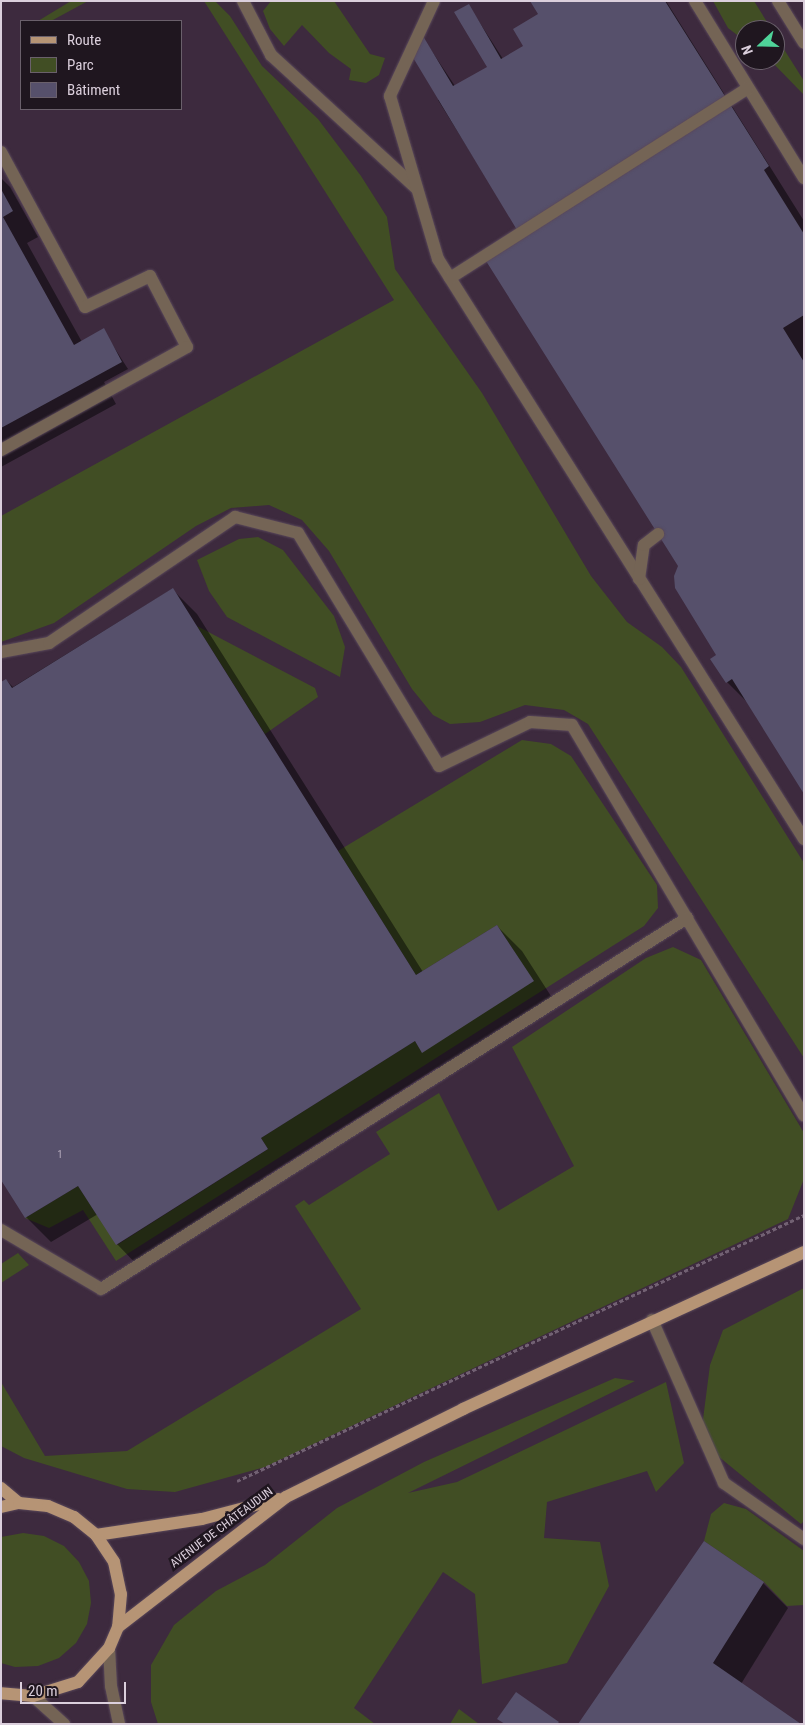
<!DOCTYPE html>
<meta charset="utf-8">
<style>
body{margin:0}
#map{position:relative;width:805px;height:1725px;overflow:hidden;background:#3d2a3e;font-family:"Roboto Condensed",sans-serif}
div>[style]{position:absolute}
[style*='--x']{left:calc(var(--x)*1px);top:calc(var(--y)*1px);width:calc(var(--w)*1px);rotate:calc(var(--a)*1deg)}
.green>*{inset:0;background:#414e24}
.shadow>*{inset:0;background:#0007}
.building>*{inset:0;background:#56506b}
.path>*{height:3px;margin-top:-1.5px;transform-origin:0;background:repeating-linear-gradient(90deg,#726173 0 4px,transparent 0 6.5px)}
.roads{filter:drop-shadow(0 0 1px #59485a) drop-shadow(0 0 1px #59485a)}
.lane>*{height:12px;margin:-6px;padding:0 6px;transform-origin:6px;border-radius:6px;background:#746455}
.street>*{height:12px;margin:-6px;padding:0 6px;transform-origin:6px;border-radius:6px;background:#746455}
.primary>*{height:12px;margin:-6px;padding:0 6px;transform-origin:6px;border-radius:6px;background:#b69475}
span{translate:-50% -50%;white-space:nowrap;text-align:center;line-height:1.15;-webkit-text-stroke:5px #1f161f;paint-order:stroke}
.number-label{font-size:10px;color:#baafc0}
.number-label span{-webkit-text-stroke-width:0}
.street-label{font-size:12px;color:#dbcfdc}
.frame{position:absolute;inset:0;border:2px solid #dbcfdc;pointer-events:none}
.legend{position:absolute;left:20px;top:20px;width:162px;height:90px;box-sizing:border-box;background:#1f161f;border:1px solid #6a606b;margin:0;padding:6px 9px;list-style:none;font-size:15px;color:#dbcfdc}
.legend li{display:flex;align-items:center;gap:10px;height:25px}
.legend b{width:25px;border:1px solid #6a606b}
.north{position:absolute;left:735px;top:20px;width:50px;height:50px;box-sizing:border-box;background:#1f161f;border:1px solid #6a606b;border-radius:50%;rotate:249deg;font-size:14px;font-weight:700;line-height:20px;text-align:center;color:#dbcfdc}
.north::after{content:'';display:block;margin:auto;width:18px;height:22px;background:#4fd399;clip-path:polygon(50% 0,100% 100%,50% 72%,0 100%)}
.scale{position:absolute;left:20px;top:1682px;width:106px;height:22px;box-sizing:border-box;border:2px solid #dbcfdc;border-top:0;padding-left:6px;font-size:15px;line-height:18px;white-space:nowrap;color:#dbcfdc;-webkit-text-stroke:4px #1f161f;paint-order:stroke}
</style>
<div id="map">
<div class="green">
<i style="clip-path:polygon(71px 1px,88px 1px,51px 21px,38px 21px)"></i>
<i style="clip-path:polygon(204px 1px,215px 1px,230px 16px,262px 66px,318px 119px,361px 176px,387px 217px,395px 269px,482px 393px,591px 576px,627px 622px,662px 647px,681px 667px,804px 863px,804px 1058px,588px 724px,564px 710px,525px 705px,480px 722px,450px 724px,433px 715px,412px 689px,329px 551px,302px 520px,269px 505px,231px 508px,196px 526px,54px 623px,1px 642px,1px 516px,394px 300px)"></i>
<i style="clip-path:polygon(271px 1px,334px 1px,370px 54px,385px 58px,379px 75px,366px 83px,349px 80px,351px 69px,329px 53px,302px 25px,284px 46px,270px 29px,263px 11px)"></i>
<i style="clip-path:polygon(713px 1px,754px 1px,772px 30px,745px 30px,745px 41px,728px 28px)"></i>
<i style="clip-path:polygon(775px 35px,804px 81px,804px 95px,770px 60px,775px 60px)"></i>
<i style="clip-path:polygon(258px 537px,283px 550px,334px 616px,345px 647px,340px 677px,227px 617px,209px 591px,197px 560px,239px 539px)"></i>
<i style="clip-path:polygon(197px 626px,315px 688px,318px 697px,265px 734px)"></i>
<i style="clip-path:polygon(522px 740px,551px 744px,571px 756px,657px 885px,658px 908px,644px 926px,116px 1261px,83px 1210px,49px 1228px,25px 1218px,78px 1186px,117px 1245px,268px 1149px,261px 1138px,415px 1041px,422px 1052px,533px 981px,497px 925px,416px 975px,338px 851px)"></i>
<i style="clip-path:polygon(673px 947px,701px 960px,804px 1133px,804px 1179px,788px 1219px,265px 1467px,175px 1492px,127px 1489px,24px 1458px,1px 1446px,1px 1382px,45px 1456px,127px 1451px,361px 1309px,295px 1206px,304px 1200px,309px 1205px,390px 1154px,376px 1132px,439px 1093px,498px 1211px,574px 1166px,512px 1047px,646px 958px)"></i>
<i style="clip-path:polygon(18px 1253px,29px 1265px,1px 1283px,1px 1264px)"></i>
<i style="clip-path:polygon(804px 1288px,804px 1521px,801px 1524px,696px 1438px,702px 1427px,710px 1365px,723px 1330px)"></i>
<i style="clip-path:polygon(615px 1378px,635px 1381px,408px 1493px,457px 1482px,666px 1382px,684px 1463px,656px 1492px,647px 1471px,547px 1502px,544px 1538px,600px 1542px,609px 1586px,567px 1663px,482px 1684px,475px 1594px,443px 1572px,354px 1708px,375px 1724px,158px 1724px,151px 1702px,151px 1665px,174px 1625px,216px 1591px,265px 1565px,337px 1508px,424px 1462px)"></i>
<i style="clip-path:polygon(724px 1503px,746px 1509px,804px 1551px,804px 1605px,787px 1606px,764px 1582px,704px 1541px,711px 1514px)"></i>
<i style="clip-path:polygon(23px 1533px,44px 1536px,64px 1546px,79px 1562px,89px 1581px,91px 1603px,87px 1624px,76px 1643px,59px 1658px,38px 1666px,15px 1667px,1px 1663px,1px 1537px)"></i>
<i style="clip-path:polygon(459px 1709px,479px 1724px,450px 1724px)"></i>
</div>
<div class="shadow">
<i style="clip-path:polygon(531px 1px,666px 1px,804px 221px,804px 791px,749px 704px,727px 682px,712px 659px,718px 655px,679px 566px,518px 229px,438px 100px,441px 98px,423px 38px,455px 86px,489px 67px,469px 6px,503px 59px,523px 47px,539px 14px)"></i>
<i style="clip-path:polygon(1px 178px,10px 187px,38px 237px,27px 243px,82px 342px,103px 330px,128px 369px,104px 382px,116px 404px,1px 467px)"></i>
<i style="clip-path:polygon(172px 589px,197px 614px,423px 972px,497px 926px,522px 951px,558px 1007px,448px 1077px,438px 1067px,263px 1178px,270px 1189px,142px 1270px,117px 1244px,98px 1214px,51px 1242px,26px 1217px,6px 680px,13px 687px)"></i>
<i style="clip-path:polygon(763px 1583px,788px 1608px,741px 1684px,579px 1724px)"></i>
</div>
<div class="building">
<i style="clip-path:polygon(530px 1px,665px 1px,769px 166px,764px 170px,804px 234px,804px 315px,783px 328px,804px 362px,804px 794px,732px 679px,726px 683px,710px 659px,716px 655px,675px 588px,674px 576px,678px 566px,481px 253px,517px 230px,406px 46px,423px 36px,453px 86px,487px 67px,454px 12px,469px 4px,501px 59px,523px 46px,513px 29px,538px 14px)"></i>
<i style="clip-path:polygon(1px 189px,13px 211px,3px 217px,74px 345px,104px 328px,122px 362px,1px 428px)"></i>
<i style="clip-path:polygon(173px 588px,416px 975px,497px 925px,534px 981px,422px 1053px,415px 1041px,261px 1138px,268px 1149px,116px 1245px,78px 1186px,25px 1218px,1px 1180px,1px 682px,6px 679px,12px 688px)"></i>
<i style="clip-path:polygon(704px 1541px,764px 1582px,713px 1663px,801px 1724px,578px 1724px)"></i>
<i style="clip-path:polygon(516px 1692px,559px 1722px,557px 1724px,505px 1724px,497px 1719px)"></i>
</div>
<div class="path">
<i style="--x:237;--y:1481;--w:626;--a:-25.13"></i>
</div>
<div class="roads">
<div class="lane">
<i style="--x:243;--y:1;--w:61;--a:62.6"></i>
<i style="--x:271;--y:55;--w:198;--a:42.5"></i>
<i style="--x:434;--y:1;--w:105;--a:114.9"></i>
<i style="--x:390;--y:96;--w:170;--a:73.6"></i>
<i style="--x:438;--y:259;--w:686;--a:57.75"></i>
<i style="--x:695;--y:1;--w:208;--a:58.4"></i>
<i style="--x:778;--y:1;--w:49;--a:58.2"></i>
<i style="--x:1;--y:152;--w:176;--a:61.5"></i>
<i style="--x:85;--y:307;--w:72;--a:-25.5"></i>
<i style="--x:150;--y:276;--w:80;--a:62.5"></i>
<i style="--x:187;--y:347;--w:213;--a:151"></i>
<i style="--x:450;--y:278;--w:353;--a:-32.5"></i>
<i style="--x:639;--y:579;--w:34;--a:-82"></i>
<i style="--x:644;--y:545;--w:18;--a:-38"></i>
<i style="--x:1;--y:652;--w:49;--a:-10.6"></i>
<i style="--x:49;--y:643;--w:225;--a:-34.1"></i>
<i style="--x:235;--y:517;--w:65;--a:14.3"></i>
<i style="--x:298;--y:533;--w:272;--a:58.8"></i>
<i style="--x:439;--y:766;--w:101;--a:-25.8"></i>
<i style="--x:530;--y:722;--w:42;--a:4.1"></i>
<i style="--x:572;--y:725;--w:454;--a:59.3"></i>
<i style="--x:1;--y:1230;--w:116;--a:30.5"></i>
<i style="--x:101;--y:1289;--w:694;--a:-32.34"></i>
<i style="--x:652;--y:1320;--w:178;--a:66.2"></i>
<i style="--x:724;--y:1483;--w:98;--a:35"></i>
</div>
<div class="street">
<i style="--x:109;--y:1648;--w:38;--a:87"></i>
<i style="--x:111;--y:1686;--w:39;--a:78"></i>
<i style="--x:33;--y:1696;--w:42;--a:42.1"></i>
</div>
<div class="primary">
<i style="--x:1;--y:1488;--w:23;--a:40"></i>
<i style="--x:1;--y:1507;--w:18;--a:-13"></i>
<i style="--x:19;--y:1503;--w:29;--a:6"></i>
<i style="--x:48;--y:1506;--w:28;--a:23"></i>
<i style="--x:74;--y:1517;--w:28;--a:39"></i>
<i style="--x:96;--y:1535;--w:32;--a:56"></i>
<i style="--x:114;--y:1562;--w:33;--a:78"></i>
<i style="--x:121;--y:1594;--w:33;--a:95"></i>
<i style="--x:118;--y:1627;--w:23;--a:113"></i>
<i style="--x:109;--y:1648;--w:46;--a:132.4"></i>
<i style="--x:78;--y:1682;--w:47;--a:162.7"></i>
<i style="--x:33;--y:1696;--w:32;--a:-175"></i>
<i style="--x:96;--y:1535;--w:107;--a:-8.6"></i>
<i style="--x:202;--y:1519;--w:79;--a:-14.7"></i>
<i style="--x:118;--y:1627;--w:212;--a:-37.7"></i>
<i style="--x:286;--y:1497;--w:198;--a:-26.4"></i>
<i style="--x:463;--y:1409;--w:375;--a:-24.7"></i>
</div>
</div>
<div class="number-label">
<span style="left:60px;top:1155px">1</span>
</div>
<div class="street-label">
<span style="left:222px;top:1528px;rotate:-37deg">AVENUE DE CHÂTEAUDUN</span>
</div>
<div class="frame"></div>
<ul class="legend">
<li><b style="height:6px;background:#b69475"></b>Route</li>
<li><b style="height:14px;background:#414e24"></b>Parc</li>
<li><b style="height:14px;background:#56506b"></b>Bâtiment</li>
</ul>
<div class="north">N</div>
<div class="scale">20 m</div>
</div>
